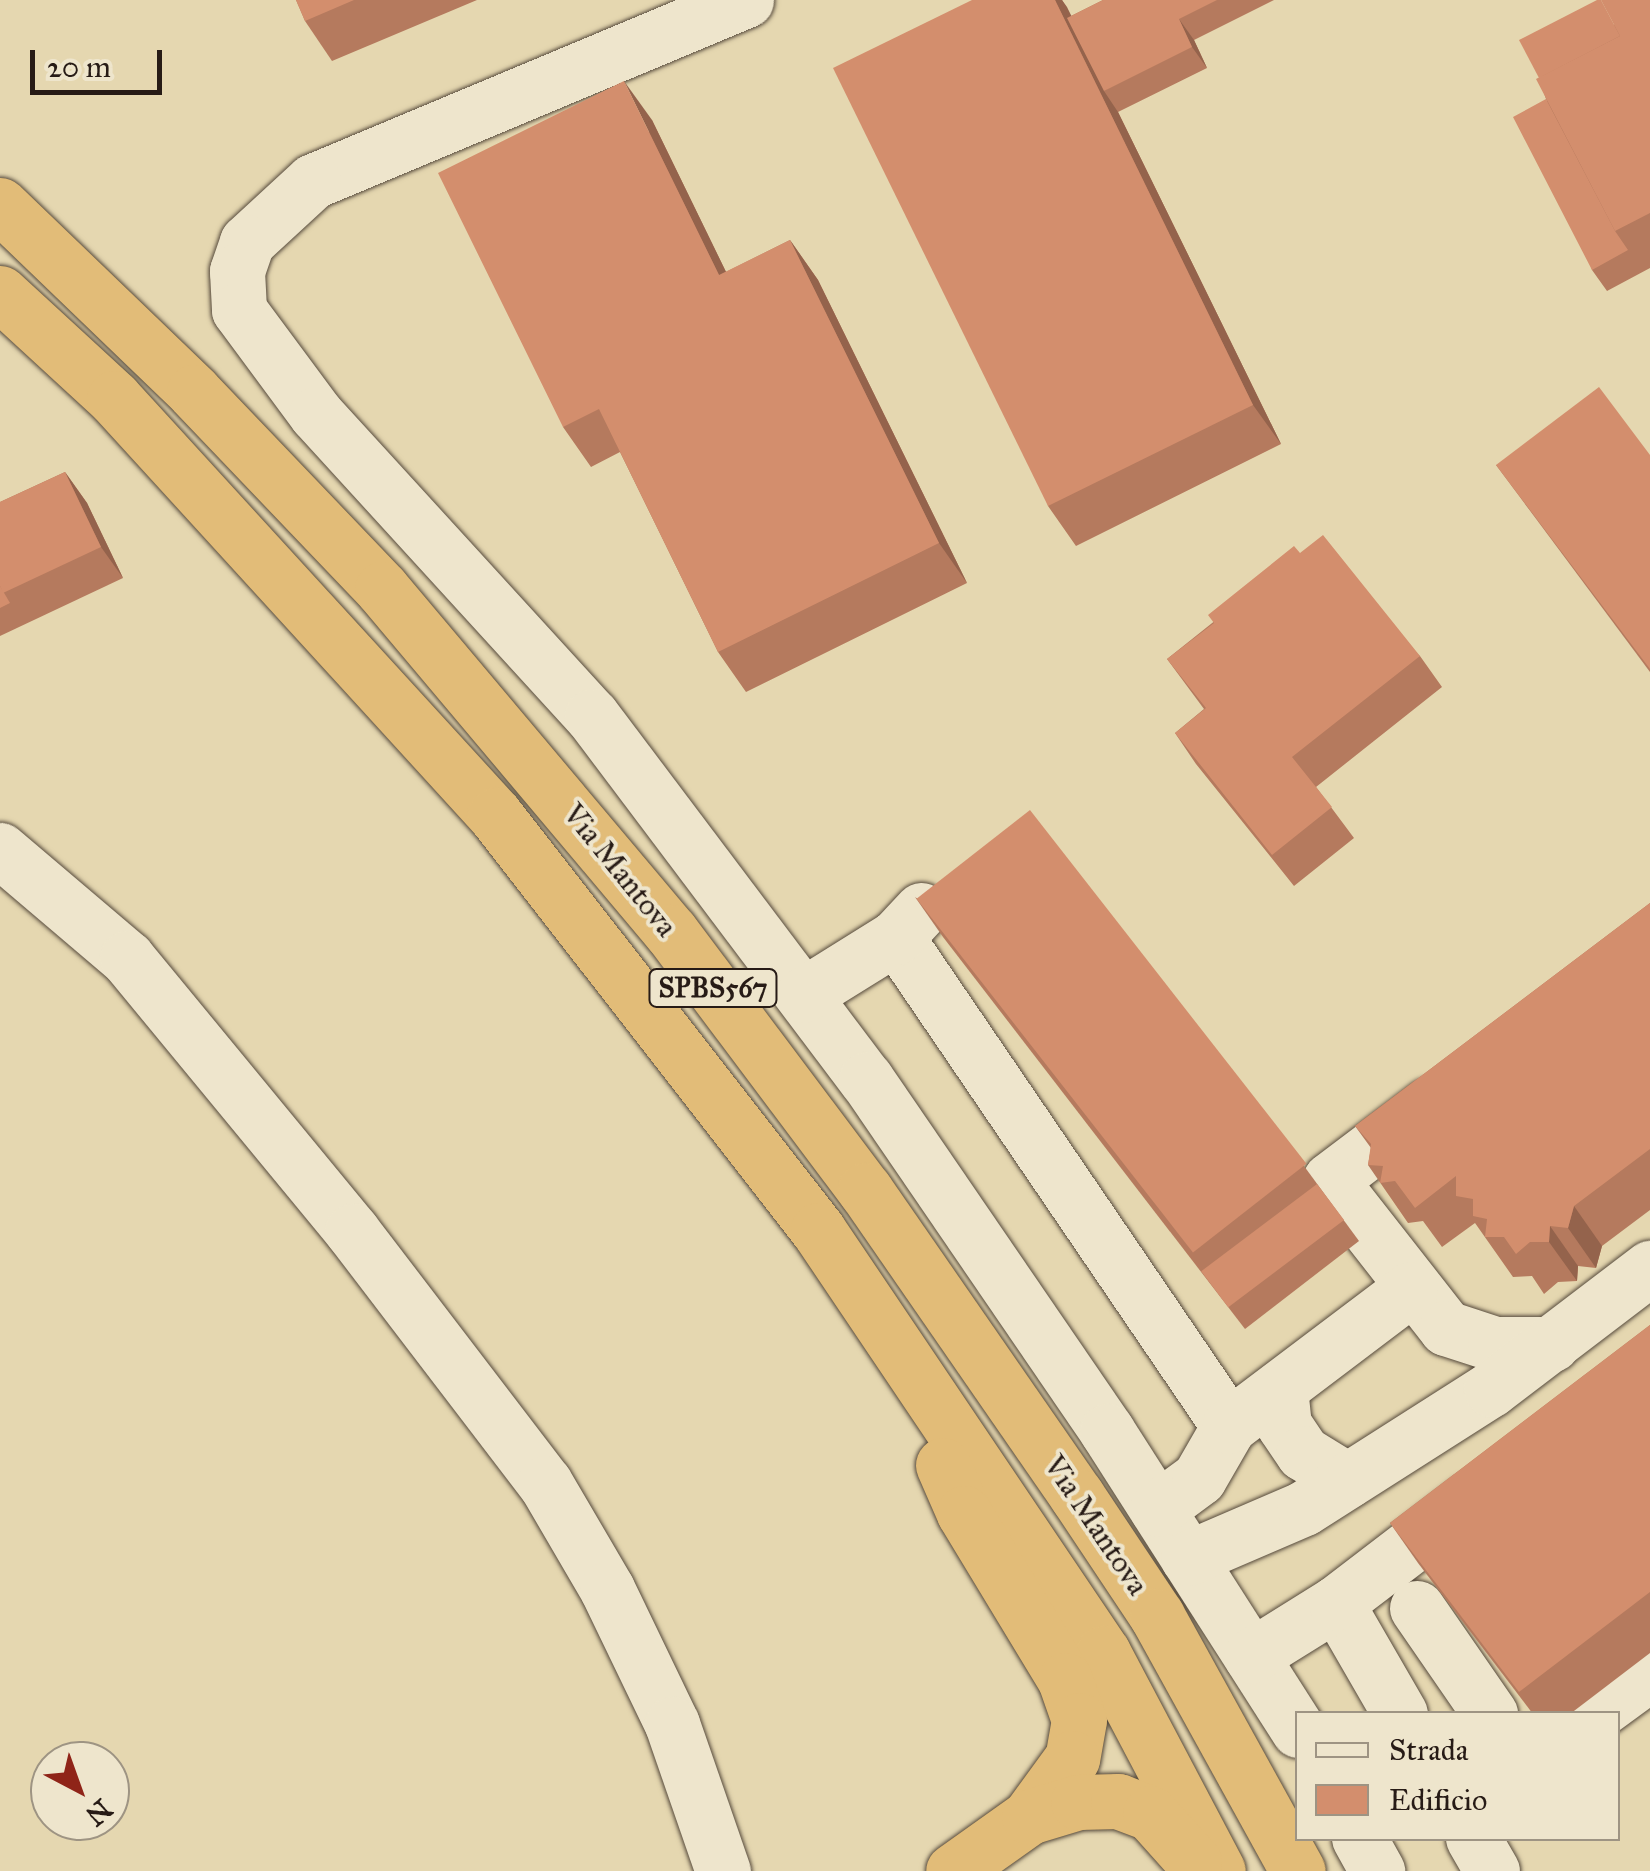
<!DOCTYPE html>
<style>
body{margin:0}
#map{position:relative;width:1650px;height:1871px;overflow:hidden;background:#e5d7b0;font-family:"IM FELL Great Primer",serif}
div>[style]{position:absolute}
[style*='--x']{left:calc(var(--x)*1px);top:calc(var(--y)*1px);width:calc(var(--w)*1px);rotate:calc(var(--a)*1deg)}
.roads{filter:drop-shadow(0 0 2px #564a3c) drop-shadow(0 0 2px #564a3c)}
.minor>*{height:55px;margin:-27.5px;padding:0 27.5px;transform-origin:27.5px;border-radius:27.5px;background:#eee5cc}
.highway>*{height:55px;margin:-27.5px;padding:0 27.5px;transform-origin:27.5px;border-radius:27.5px;background:#e2bc78}
.wall>*{inset:0;background:#b57a5e}
.shaded-wall>*{inset:0;background:#94634c}
.building>*{inset:0;background:#d38e6d;transform-origin:0 0}
span{translate:-50% -50%;white-space:nowrap;text-align:center;line-height:1.15;-webkit-text-stroke:8px #eee5cc;paint-order:stroke}
.shield-label span{padding:2px 8px;background:#eee5cc;border:2px solid;border-radius:8px;-webkit-text-stroke-width:0}
.shield-label{font-size:28px;color:#271b16;font-weight:700}
.street-label{font-size:30px;color:#271b16}
.legend{position:absolute;left:1295px;top:1711px;width:325px;height:130px;box-sizing:border-box;background:#eee5cc;border:2px solid #9e9483;margin:0;padding:12px 18px;list-style:none;font-size:30px;color:#271b16}
.legend li{display:flex;align-items:center;gap:20px;height:50px}
.legend b{width:50px;border:2px solid #9e9483}
.north{position:absolute;left:30px;top:1741px;width:100px;height:100px;box-sizing:border-box;background:#eee5cc;border:2px solid #9e9483;border-radius:50%;rotate:139deg;font-size:28px;font-weight:700;line-height:40px;text-align:center;color:#271b16}
.north::after{content:'';display:block;margin:auto;width:35px;height:45px;background:#8f2418;clip-path:polygon(50% 0,100% 100%,50% 72%,0 100%)}
.scale{position:absolute;left:30px;top:50px;width:132px;height:45px;box-sizing:border-box;border:5px solid #271b16;border-top:0;padding-left:12px;font-size:30px;line-height:35px;white-space:nowrap;color:#271b16;-webkit-text-stroke:8px #eee5cc;paint-order:stroke}
</style>
<div id="map">
<div class="roads">
<div class="minor">
<i style="--x:746;--y:0;--w:469;--a:157.3"></i>
<i style="--x:313;--y:181;--w:90;--a:137.3"></i>
<i style="--x:247;--y:242;--w:31;--a:109"></i>
<i style="--x:237;--y:271;--w:39;--a:87"></i>
<i style="--x:239;--y:310;--w:129;--a:53.5"></i>
<i style="--x:316;--y:414;--w:409;--a:47.6"></i>
<i style="--x:592;--y:716;--w:455;--a:53"></i>
<i style="--x:866;--y:1079;--w:427;--a:55.6"></i>
<i style="--x:1107;--y:1431;--w:355;--a:57.4"></i>
<i style="--x:0;--y:850;--w:167;--a:40.4"></i>
<i style="--x:127;--y:958;--w:354;--a:50.5"></i>
<i style="--x:352;--y:1231;--w:317;--a:52.6"></i>
<i style="--x:545;--y:1483;--w:123;--a:59.7"></i>
<i style="--x:607;--y:1589;--w:150;--a:64.3"></i>
<i style="--x:672;--y:1724;--w:156;--a:70.9"></i>
<i style="--x:896;--y:937;--w:592;--a:55.75"></i>
<i style="--x:803;--y:995;--w:110;--a:-31.9"></i>
<i style="--x:896;--y:937;--w:37;--a:-47"></i>
<i style="--x:1429;--y:1105;--w:124;--a:142.9"></i>
<i style="--x:1330;--y:1180;--w:188;--a:51.9"></i>
<i style="--x:1446;--y:1328;--w:52;--a:18.1"></i>
<i style="--x:1495;--y:1344;--w:57;--a:0"></i>
<i style="--x:1280;--y:1388;--w:37;--a:84"></i>
<i style="--x:1284;--y:1425;--w:34;--a:56"></i>
<i style="--x:1303;--y:1453;--w:52;--a:31.5"></i>
<i style="--x:1157;--y:1509;--w:52;--a:-36.4"></i>
<i style="--x:1199;--y:1478;--w:60;--a:-60"></i>
<i style="--x:1229;--y:1426;--w:227;--a:-37.1"></i>
<i style="--x:1188;--y:1558;--w:126;--a:-23.3"></i>
<i style="--x:1304;--y:1508;--w:222;--a:-32.5"></i>
<i style="--x:1491;--y:1389;--w:200;--a:-37.3"></i>
<i style="--x:1336;--y:1603;--w:128;--a:60"></i>
<i style="--x:1417;--y:1608;--w:129;--a:55.4"></i>
<i style="--x:1251;--y:1656;--w:100;--a:-31.9"></i>
<i style="--x:1336;--y:1603;--w:166;--a:-37.4"></i>
<i style="--x:1594;--y:1714;--w:69;--a:-36.2"></i>
<i style="--x:1359;--y:1838;--w:38;--a:61"></i>
<i style="--x:1473;--y:1838;--w:38;--a:60"></i>
</div>
<div class="highway">
<i style="--x:0;--y:205;--w:269;--a:43.9"></i>
<i style="--x:194;--y:392;--w:272;--a:46.3"></i>
<i style="--x:382;--y:589;--w:449;--a:49.9"></i>
<i style="--x:671;--y:932;--w:323;--a:53.1"></i>
<i style="--x:865;--y:1190;--w:372;--a:55.3"></i>
<i style="--x:1077;--y:1496;--w:144;--a:56.3"></i>
<i style="--x:1157;--y:1616;--w:291;--a:61.1"></i>
<i style="--x:0;--y:293;--w:155;--a:42.6"></i>
<i style="--x:114;--y:398;--w:565;--a:47.58"></i>
<i style="--x:495;--y:815;--w:526;--a:52.11"></i>
<i style="--x:818;--y:1230;--w:510;--a:56.03"></i>
<i style="--x:1103;--y:1653;--w:246;--a:62.2"></i>
<i style="--x:943;--y:1465;--w:52;--a:66.4"></i>
<i style="--x:964;--y:1513;--w:195;--a:58.8"></i>
<i style="--x:1065;--y:1680;--w:42;--a:70.7"></i>
<i style="--x:1079;--y:1720;--w:39;--a:100"></i>
<i style="--x:1072;--y:1758;--w:73;--a:126.1"></i>
<i style="--x:1029;--y:1817;--w:93;--a:144.6"></i>
<i style="--x:1029;--y:1817;--w:51;--a:-17"></i>
<i style="--x:1078;--y:1802;--w:40;--a:-1.4"></i>
<i style="--x:1118;--y:1801;--w:34;--a:21"></i>
<i style="--x:1150;--y:1813;--w:66;--a:48.1"></i>
</div>
</div>
<div class="wall">
<i style="clip-path:polygon(296px 0,477px 0,332px 61px,305px 21px)"></i>
<i style="clip-path:polygon(972px 0,1062px 0,1071px 16px,1103px 0,1274px 0,1194px 40px,1207px 68px,1118px 112px,1281px 444px,1076px 546px,1048px 506px)"></i>
<i style="clip-path:polygon(1650px 0,1650px 268px,1607px 291px,1592px 270px,1546px 99px,1539px 78px)"></i>
<i style="clip-path:polygon(652px 120px,726px 272px,790px 240px,818px 280px,967px 583px,746px 692px,718px 652px,620px 452px,591px 467px,563px 427px)"></i>
<i style="clip-path:polygon(1650px 455px,1650px 672px,1496px 465px)"></i>
<i style="clip-path:polygon(65px 472px,87px 503px,123px 578px,0 636px,0 502px)"></i>
<i style="clip-path:polygon(1300px 553px,1420px 656px,1442px 687px,1316px 787px,1354px 838px,1294px 886px,1196px 764px,1175px 733px,1204px 709px,1167px 659px)"></i>
<i style="clip-path:polygon(915px 897px,1304px 1166px,1359px 1241px,1245px 1329px,943px 937px)"></i>
<i style="clip-path:polygon(1650px 903px,1650px 1210px,1602px 1246px,1596px 1268px,1578px 1266px,1577px 1281px,1558px 1282px,1544px 1294px,1532px 1276px,1513px 1277px,1475px 1223px,1442px 1247px,1423px 1221px,1408px 1223px,1368px 1165px,1371px 1148px,1355px 1126px)"></i>
<i style="clip-path:polygon(1650px 1325px,1650px 1653px,1570px 1714px,1533px 1714px,1418px 1563px,1390px 1523px)"></i>
</div>
<div class="shaded-wall">
<i style="clip-path:polygon(1055px 0,1062px 0,1067px 7px,1107px 89px,1104px 91px,1118px 112px,1281px 444px,1253px 405px)"></i>
<i style="clip-path:polygon(1179px 19px,1194px 40px,1207px 68px,1192px 47px)"></i>
<i style="clip-path:polygon(624px 81px,652px 120px,747px 315px,719px 275px)"></i>
<i style="clip-path:polygon(790px 240px,818px 280px,967px 583px,939px 543px)"></i>
<i style="clip-path:polygon(65px 472px,87px 503px,123px 578px,101px 547px)"></i>
<i style="clip-path:polygon(1574px 1206px,1602px 1246px,1596px 1268px,1568px 1228px)"></i>
<i style="clip-path:polygon(1550px 1226px,1578px 1266px,1577px 1281px,1549px 1242px)"></i>
</div>
<div class="building">
<i style="clip-path:polygon(296px 0,354px 0,305px 21px)"></i>
<i style="clip-path:polygon(972px 0,1055px 0,1253px 405px,1048px 506px,833px 68px)"></i>
<i style="clip-path:polygon(1103px 0,1217px 0,1179px 19px,1192px 47px,1104px 91px,1067px 18px)"></i>
<i style="clip-path:polygon(1597px 0,1601px 0,1620px 36px,1539px 78px,1519px 40px)"></i>
<i style="clip-path:polygon(1601px 0,1650px 0,1650px 213px,1615px 231px,1536px 79px,1620px 36px)"></i>
<i style="clip-path:polygon(624px 81px,719px 275px,790px 240px,939px 543px,718px 652px,599px 409px,563px 427px,438px 173px)"></i>
<i style="clip-path:polygon(1546px 99px,1615px 231px,1628px 250px,1592px 270px,1513px 117px)"></i>
<i style="clip-path:polygon(1599px 387px,1650px 455px,1650px 669px,1496px 465px)"></i>
<i style="clip-path:polygon(65px 472px,101px 547px,3px 593px,0 586px,0 502px)"></i>
<i style="clip-path:polygon(1323px 535px,1420px 656px,1292px 757px,1332px 807px,1272px 855px,1175px 733px,1206px 708px,1167px 659px,1214px 623px,1208px 615px,1294px 546px,1300px 553px)"></i>
<i style="clip-path:polygon(0 586px,10px 603px,0 608px)"></i>
<i style="left:1030px;top:810px;width:449px;height:144px;rotate:52deg"></i>
<i style="clip-path:polygon(1650px 903px,1650px 1149px,1574px 1206px,1568px 1228px,1550px 1226px,1549px 1242px,1530px 1242px,1516px 1254px,1504px 1237px,1485px 1237px,1487px 1219px,1473px 1216px,1473px 1199px,1456px 1196px,1456px 1176px,1415px 1208px,1395px 1181px,1380px 1183px,1383px 1166px,1368px 1165px,1371px 1144px,1355px 1126px)"></i>
<i style="left:1317px;top:1184px;width:45px;height:145px;rotate:53deg"></i>
<i style="clip-path:polygon(1650px 1325px,1650px 1592px,1519px 1692px,1390px 1523px)"></i>
</div>
<div class="shield-label">
<span style="left:713px;top:988px">SPBS567</span>
</div>
<div class="street-label">
<span style="left:620px;top:870px;rotate:51deg">Via Mantova</span>
<span style="left:1096px;top:1525px;rotate:56deg">Via Mantova</span>
</div>
<ul class="legend">
<li><b style="height:12px;background:#eee5cc"></b>Strada</li>
<li><b style="height:28px;background:#d38e6d"></b>Edificio</li>
</ul>
<div class="north">N</div>
<div class="scale">20 m</div>
</div>
